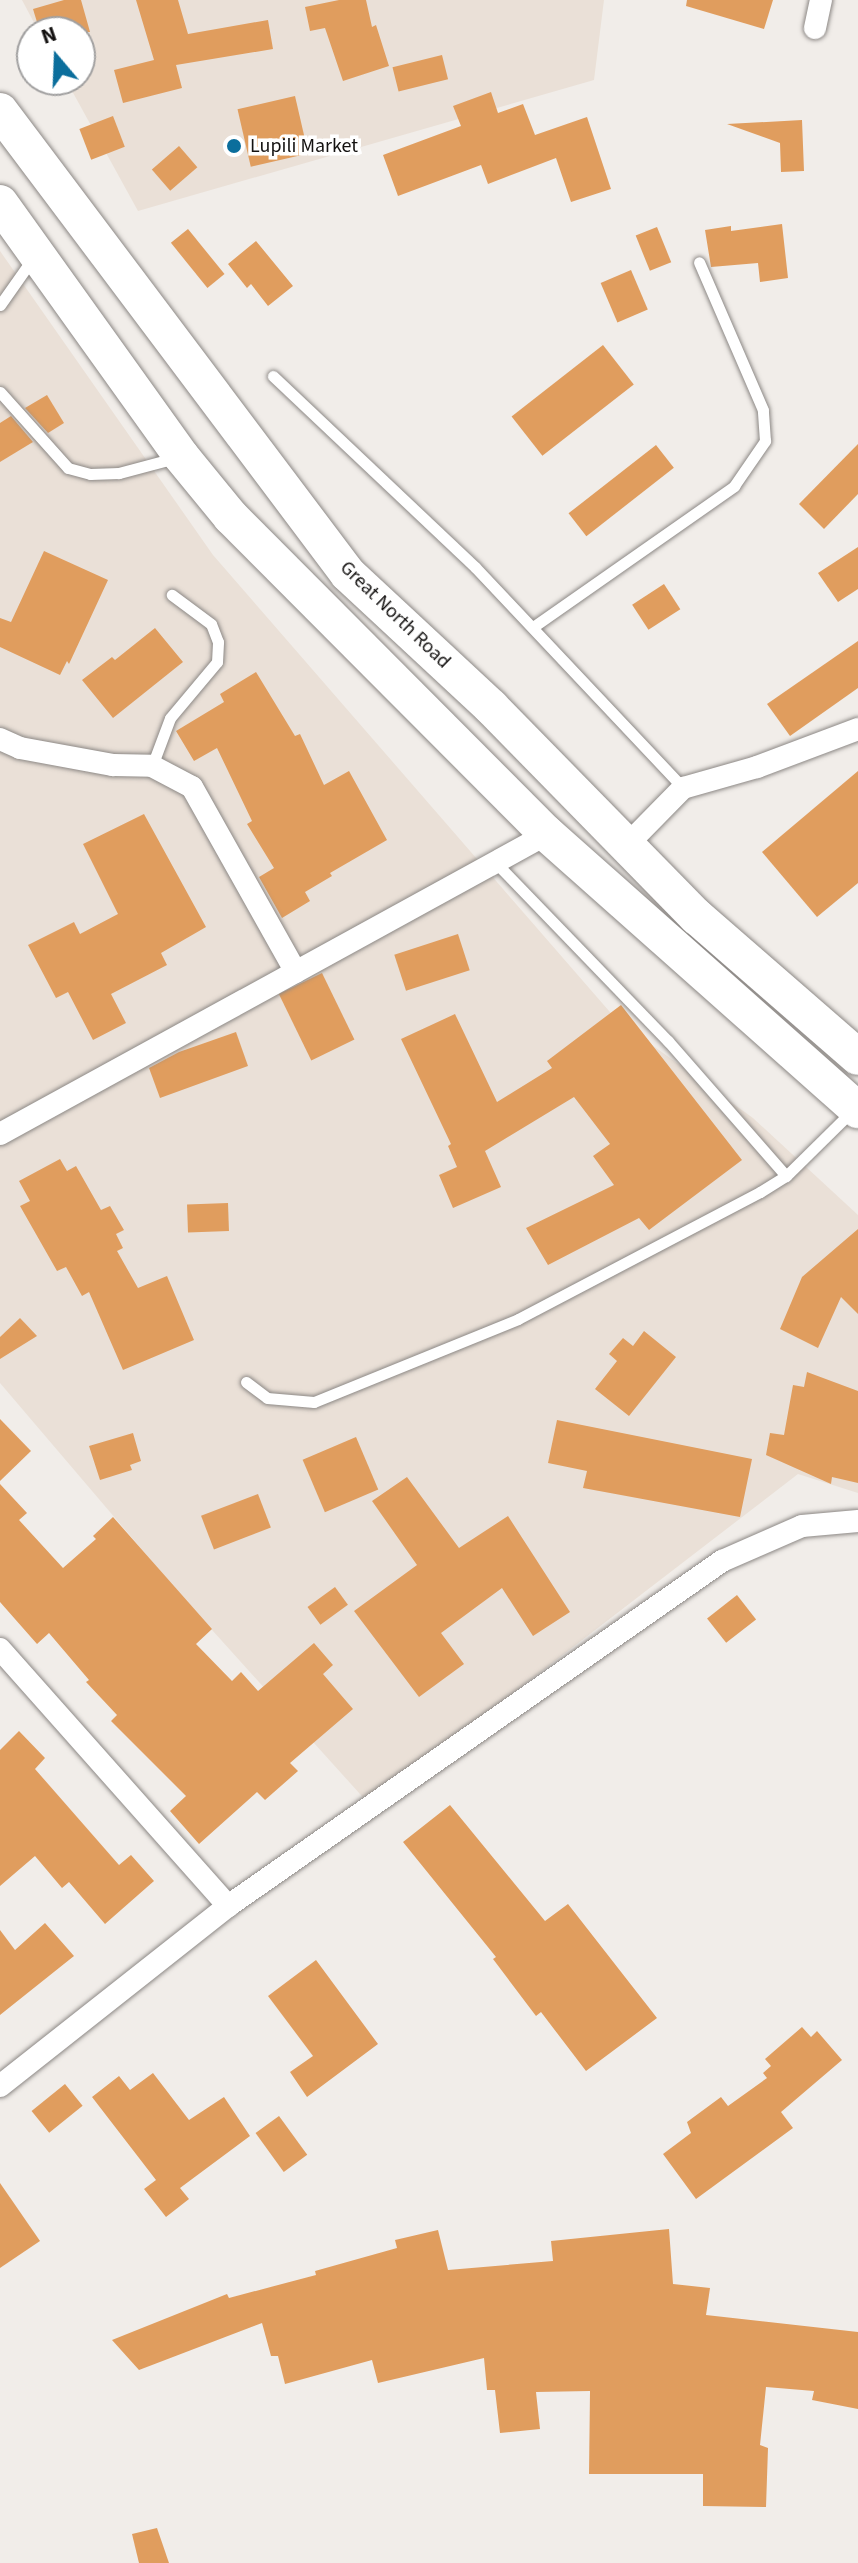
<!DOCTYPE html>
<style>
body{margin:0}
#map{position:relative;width:858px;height:2563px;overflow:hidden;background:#f1ede9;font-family:"Source Sans 3",sans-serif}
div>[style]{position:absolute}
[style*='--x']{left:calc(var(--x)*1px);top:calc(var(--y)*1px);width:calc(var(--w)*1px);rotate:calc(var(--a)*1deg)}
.built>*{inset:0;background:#eae0d7}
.building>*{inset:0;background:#e09d5e;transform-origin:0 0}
.roads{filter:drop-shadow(0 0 2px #8c8885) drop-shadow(0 0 2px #8c8885)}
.lane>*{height:11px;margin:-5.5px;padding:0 5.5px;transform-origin:5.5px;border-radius:5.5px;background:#fff}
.street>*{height:22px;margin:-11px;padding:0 11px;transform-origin:11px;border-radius:11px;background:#fff}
.primary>*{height:36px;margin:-18px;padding:0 18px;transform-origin:18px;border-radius:18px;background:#fff}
.dots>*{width:22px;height:22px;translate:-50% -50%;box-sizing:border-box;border:4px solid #fff;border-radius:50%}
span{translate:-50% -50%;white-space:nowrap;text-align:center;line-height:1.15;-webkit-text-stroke:7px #fff;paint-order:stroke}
.poi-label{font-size:20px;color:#141211}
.left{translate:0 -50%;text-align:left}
.street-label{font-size:20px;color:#141211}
.north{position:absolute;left:16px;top:16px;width:80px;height:80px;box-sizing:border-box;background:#fff;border:2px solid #a1a0a0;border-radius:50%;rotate:341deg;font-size:22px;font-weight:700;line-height:32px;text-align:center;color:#141211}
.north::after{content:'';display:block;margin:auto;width:28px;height:36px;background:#0b6e9c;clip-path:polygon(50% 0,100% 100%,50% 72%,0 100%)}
</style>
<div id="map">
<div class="built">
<i style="clip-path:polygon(22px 0,604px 0,594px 80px,138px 211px,66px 80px,80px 80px,80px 32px,39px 32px)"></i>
<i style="clip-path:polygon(0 251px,213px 555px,616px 1019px,753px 1118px,858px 1215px,858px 1493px,798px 1474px,369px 1804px,185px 1600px,0 1383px)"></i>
</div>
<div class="building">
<i style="clip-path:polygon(64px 0,81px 0,90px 32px,40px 32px,33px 9px)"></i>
<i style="clip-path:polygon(136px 0,178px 0,188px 34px,268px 20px,273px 49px,176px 65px,182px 88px,123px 103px,114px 70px,154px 60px)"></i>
<i style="clip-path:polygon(339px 0,366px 0,372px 27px,376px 25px,389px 66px,343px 81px,325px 28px,310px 31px,305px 7px)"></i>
<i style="clip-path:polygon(687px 0,773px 0,764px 29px,686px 6px)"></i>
<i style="left:442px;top:55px;width:25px;height:51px;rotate:76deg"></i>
<i style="clip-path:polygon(491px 92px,498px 113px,523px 104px,535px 135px,587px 117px,611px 189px,571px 202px,556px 158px,488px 184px,481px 165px,398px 196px,383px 155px,461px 126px,453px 106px)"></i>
<i style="left:295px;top:96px;width:59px;height:59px;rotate:77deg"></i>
<i style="left:113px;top:116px;width:33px;height:36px;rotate:69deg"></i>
<i style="clip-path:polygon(802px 120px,804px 171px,781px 172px,780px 143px,727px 124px)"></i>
<i style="left:179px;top:146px;width:28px;height:36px;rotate:49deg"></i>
<i style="clip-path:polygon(782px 224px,788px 278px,760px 282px,758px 263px,711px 267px,705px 230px,731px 226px,731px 231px)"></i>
<i style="left:657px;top:227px;width:38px;height:23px;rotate:68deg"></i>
<i style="left:188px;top:229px;width:58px;height:22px;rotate:51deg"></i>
<i style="clip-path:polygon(256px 241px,293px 286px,268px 306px,251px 284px,247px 288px,228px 264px)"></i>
<i style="left:631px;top:270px;width:43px;height:33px;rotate:67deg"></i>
<i style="left:603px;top:345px;width:50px;height:116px;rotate:52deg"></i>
<i style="clip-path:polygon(47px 395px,64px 423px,48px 433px,25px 408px)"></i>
<i style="clip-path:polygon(11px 416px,33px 442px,0 462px,0 423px)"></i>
<i style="clip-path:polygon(858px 444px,858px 494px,824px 529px,799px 504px)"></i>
<i style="left:656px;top:445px;width:29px;height:111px;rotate:52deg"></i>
<i style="clip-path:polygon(858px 547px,858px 589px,838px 602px,818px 573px)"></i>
<i style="clip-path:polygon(44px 551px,108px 580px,69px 664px,67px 661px,60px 675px,0 647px,0 618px,11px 622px)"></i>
<i style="left:664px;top:584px;width:30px;height:38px;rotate:57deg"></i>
<i style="clip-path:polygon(155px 628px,183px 662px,113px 718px,82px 680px,112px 657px,115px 660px)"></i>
<i style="clip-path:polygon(858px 641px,858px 688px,790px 736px,767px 704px)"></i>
<i style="clip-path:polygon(256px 672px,295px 736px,300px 734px,324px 785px,349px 771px,387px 840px,330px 873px,332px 876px,305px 892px,310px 901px,282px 918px,259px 877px,274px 868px,247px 824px,252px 821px,217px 748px,194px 761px,176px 731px,224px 702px,220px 694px)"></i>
<i style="clip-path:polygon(858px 771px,858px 883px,817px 917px,762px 852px)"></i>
<i style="clip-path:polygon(144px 814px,206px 927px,161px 953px,167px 965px,111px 994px,126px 1023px,93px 1040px,68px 992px,56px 998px,28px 945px,74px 922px,80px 934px,118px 914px,83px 844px)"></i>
<i style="left:458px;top:934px;width:38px;height:67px;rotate:72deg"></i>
<i style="left:322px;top:973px;width:74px;height:48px;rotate:64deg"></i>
<i style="clip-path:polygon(621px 1005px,742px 1160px,649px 1230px,639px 1218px,548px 1265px,526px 1228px,614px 1185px,593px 1156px,610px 1144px,574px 1097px,485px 1151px,501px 1187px,453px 1208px,439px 1175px,457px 1167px,448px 1146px,451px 1144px,401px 1039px,455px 1014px,497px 1102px,552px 1068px,547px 1061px)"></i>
<i style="clip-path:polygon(236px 1032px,248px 1066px,160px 1098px,149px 1068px,179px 1052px)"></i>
<i style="clip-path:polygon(60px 1159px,67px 1171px,76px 1166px,101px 1210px,110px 1206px,124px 1230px,116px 1234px,123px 1248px,117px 1251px,138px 1288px,167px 1276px,194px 1340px,123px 1370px,89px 1292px,82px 1296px,66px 1267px,57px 1271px,20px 1206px,30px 1201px,19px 1181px)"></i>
<i style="left:228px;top:1203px;width:28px;height:41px;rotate:88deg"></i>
<i style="clip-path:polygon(858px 1229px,858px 1314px,841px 1297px,818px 1348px,780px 1329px,802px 1277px)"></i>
<i style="clip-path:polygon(20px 1318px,37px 1336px,0 1359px,0 1337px)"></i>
<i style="clip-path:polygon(644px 1331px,676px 1357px,629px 1416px,595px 1389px,617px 1361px,609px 1354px,623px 1338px,633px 1346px)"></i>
<i style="clip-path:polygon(807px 1372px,858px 1391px,858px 1483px,832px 1477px,831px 1484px,766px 1455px,770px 1433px,784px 1435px,793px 1385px,804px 1387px)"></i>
<i style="clip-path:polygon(0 1419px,31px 1451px,0 1481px)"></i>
<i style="clip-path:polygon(557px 1420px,752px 1459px,740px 1517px,583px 1488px,587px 1471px,548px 1463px)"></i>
<i style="clip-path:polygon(133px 1433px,141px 1461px,130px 1465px,132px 1470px,100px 1480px,89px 1446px)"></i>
<i style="left:356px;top:1437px;width:57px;height:58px;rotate:67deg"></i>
<i style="clip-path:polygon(407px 1477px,459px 1548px,508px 1516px,570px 1612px,533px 1636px,502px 1588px,441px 1633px,464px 1664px,419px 1697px,354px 1611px,417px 1565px,372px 1501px)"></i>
<i style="clip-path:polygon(0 1484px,27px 1513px,19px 1520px,63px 1568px,96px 1539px,93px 1536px,113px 1517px,212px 1629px,196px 1644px,232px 1681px,241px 1672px,258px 1691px,314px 1643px,333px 1665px,323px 1674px,353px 1709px,290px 1763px,298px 1771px,265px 1800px,257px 1792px,199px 1844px,170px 1811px,186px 1796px,111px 1721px,117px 1715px,86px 1682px,89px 1680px,49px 1633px,37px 1644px,0 1602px)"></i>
<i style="left:258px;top:1494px;width:36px;height:61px;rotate:69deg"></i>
<i style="left:335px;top:1587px;width:22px;height:34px;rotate:54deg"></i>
<i style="left:737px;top:1595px;width:31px;height:38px;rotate:52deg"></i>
<i style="clip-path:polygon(19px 1731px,45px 1758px,35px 1769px,119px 1865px,131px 1855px,154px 1881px,105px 1924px,69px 1882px,62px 1888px,35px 1856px,0 1886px,0 1750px)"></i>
<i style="clip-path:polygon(450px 1805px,545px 1921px,568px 1904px,657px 2018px,586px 2071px,541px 2012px,536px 2016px,493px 1959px,496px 1957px,403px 1842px)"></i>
<i style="clip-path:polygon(45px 1923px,74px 1956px,0 2015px,0 1930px,15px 1950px)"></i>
<i style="clip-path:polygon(316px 1960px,378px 2044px,307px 2097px,290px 2072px,313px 2056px,268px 1996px)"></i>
<i style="clip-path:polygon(802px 2027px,811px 2037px,817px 2031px,842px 2060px,781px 2112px,793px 2128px,696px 2199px,663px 2154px,691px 2133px,687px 2122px,721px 2097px,728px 2106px,767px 2078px,763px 2073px,771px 2066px,765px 2059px)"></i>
<i style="clip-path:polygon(153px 2073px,189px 2120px,224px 2097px,250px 2136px,180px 2188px,189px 2199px,166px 2217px,144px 2189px,156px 2180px,92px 2097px,119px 2076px,130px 2090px)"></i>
<i style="left:65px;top:2084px;width:28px;height:43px;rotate:51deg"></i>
<i style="left:279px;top:2116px;width:48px;height:29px;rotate:54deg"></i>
<i style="clip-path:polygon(0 2183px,40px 2241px,0 2268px)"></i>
<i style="clip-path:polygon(669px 2229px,673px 2284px,710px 2288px,706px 2315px,858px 2332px,858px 2409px,812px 2400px,814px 2391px,766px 2387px,760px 2445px,768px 2448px,766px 2507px,703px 2506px,703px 2474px,589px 2474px,590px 2391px,536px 2392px,540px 2429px,500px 2433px,495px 2390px,487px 2390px,484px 2358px,378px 2383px,372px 2360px,285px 2384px,278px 2356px,271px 2356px,262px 2323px,139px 2370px,112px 2340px,227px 2294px,229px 2298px,316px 2275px,315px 2271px,397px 2248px,395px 2240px,438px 2230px,448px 2270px,553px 2261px,551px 2241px)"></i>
<i style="clip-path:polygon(157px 2528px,169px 2563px,139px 2563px,132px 2534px)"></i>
</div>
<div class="roads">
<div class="lane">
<i style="--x:0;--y:305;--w:57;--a:-54.9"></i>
<i style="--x:273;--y:376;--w:278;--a:43.4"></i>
<i style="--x:475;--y:567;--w:303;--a:46.7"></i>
<i style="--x:0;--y:392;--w:102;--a:48.2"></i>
<i style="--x:68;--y:468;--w:23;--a:15"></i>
<i style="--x:90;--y:474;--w:29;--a:-2"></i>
<i style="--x:119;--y:473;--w:58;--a:-15"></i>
<i style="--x:533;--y:627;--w:246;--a:-35"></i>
<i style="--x:734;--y:486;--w:55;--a:-55.4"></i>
<i style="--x:765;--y:441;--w:31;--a:-94"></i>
<i style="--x:763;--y:410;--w:161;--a:-113.4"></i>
<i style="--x:152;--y:766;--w:51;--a:-69.4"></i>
<i style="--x:170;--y:718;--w:73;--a:-50"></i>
<i style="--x:217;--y:662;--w:20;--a:-87"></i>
<i style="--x:218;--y:642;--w:19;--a:-111"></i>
<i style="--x:211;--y:624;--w:49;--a:-143.4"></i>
<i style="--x:496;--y:863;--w:248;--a:46"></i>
<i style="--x:668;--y:1041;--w:179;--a:48.8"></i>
<i style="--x:246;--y:1382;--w:26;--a:37"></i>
<i style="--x:267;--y:1398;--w:47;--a:4.9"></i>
<i style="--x:314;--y:1402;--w:220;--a:-22.1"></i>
<i style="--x:518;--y:1319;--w:273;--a:-27.7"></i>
<i style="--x:760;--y:1192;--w:31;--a:-32"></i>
<i style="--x:786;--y:1176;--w:93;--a:-44.6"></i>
</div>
<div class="street">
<i style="--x:815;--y:28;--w:29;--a:-78"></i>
<i style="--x:0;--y:739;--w:22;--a:24"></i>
<i style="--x:20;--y:748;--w:95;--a:10.4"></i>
<i style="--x:113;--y:765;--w:39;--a:1"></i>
<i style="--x:152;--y:766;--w:45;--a:27.7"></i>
<i style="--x:192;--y:787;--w:212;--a:60.7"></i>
<i style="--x:625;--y:847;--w:83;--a:-45.5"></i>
<i style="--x:683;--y:788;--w:77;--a:-15.8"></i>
<i style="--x:757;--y:767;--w:108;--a:-20.6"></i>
<i style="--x:0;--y:1134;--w:624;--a:-28.74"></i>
<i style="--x:0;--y:1649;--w:344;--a:48.4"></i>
<i style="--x:0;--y:2086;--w:290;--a:-38.3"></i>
<i style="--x:228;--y:1906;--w:603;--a:-34.93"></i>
<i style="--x:722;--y:1561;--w:87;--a:-23.6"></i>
<i style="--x:802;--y:1526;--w:56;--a:-5.1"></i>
</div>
<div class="primary">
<i style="--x:0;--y:111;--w:579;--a:53.07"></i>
<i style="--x:348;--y:574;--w:195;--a:42.9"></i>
<i style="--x:491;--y:707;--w:294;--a:45.6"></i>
<i style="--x:697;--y:917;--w:213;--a:41"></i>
<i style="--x:0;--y:203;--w:311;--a:54.4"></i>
<i style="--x:181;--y:456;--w:79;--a:50.7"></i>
<i style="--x:231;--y:517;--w:448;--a:45.1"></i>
<i style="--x:547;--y:834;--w:416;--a:41.6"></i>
</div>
</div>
<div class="dots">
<i style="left:234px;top:146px;background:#0b6e9c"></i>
</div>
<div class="poi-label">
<span class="left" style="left:250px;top:146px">Lupili Market</span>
</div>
<div class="street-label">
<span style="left:395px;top:615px;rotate:44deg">Great North Road</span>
</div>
<div class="north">N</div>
</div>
